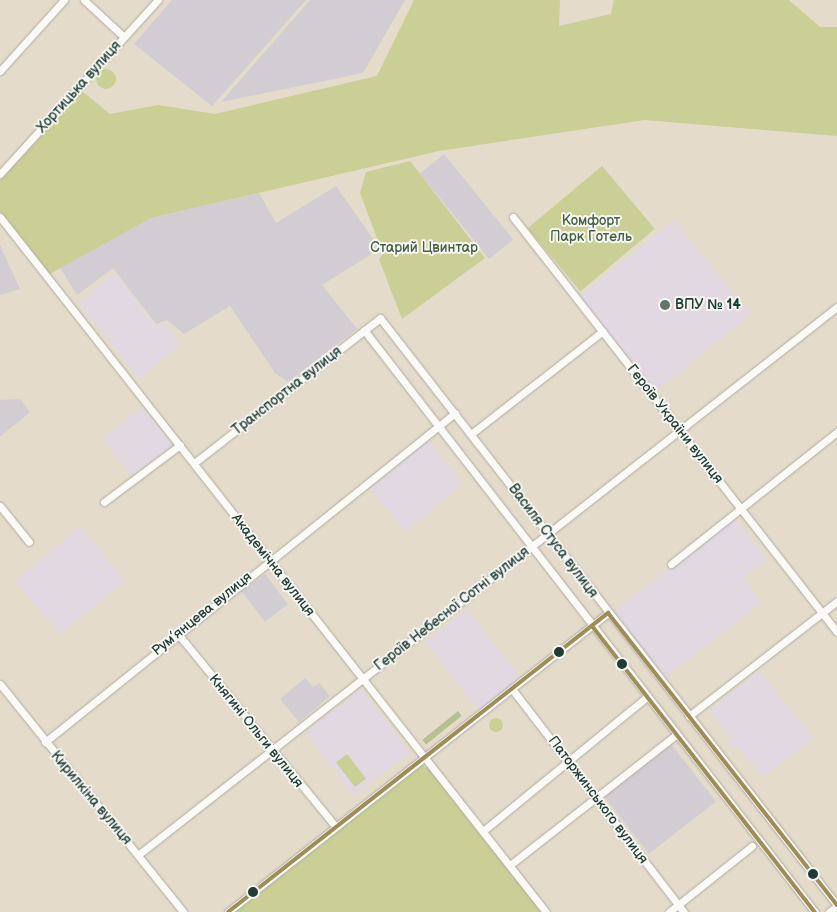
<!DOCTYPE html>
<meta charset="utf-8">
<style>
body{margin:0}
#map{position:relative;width:837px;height:912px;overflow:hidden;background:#e4dbca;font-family:"Balsamiq Sans",sans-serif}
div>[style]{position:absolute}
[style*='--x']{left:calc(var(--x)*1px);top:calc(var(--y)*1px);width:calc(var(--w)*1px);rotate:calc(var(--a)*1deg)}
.built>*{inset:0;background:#e1d8e2;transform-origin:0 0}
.industrial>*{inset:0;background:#d2cdd3;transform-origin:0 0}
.green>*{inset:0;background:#c9cf95;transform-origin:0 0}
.round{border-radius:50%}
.forest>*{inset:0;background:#b5c08e;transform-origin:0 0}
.roads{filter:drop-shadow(0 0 1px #b0ada2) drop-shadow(0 0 1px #b0ada2)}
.minor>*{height:7px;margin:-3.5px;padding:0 3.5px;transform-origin:3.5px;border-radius:3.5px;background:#fbfaf7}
.bus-1>*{height:4px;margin:-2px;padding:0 2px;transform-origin:2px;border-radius:2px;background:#9e8d57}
.dots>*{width:14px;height:14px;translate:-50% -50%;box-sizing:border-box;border:2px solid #f6f6f2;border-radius:50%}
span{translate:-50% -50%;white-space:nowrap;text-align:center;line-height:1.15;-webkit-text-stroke:4px #f6f6f2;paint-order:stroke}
.street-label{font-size:14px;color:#1f3d34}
.park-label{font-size:14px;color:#445f41}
.poi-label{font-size:14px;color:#1f3d34;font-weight:700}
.left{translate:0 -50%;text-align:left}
</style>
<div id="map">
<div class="built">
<i style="left:674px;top:220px;width:122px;height:122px;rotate:51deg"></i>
<i style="clip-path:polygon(115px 273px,155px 326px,165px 324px,180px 345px,140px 379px,79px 303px)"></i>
<i style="left:142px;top:407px;width:48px;height:51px;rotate:51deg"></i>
<i style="left:427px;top:439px;width:58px;height:75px;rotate:51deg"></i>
<i style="clip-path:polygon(734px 518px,767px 559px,743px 578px,762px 602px,665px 678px,613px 612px)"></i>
<i style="left:80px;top:527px;width:70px;height:84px;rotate:50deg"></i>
<i style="left:467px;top:609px;width:87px;height:53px;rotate:52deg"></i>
<i style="clip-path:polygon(759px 671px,814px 738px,763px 777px,738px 746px,731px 748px,728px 744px,732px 739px,709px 710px)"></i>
<i style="left:362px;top:689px;width:80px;height:71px;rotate:53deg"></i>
</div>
<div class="industrial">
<i style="clip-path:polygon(172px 0,306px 0,212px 106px,134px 44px)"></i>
<i style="clip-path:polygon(310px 0,405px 0,363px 73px,221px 102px)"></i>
<i style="left:444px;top:154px;width:110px;height:31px;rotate:51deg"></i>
<i style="clip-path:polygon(336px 186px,380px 249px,322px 285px,357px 329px,288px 382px,275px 373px,230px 306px,184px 334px,167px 320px,156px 324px,113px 268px,77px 295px,60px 268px,151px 218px,259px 193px,276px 223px)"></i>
<i style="clip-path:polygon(0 245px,20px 289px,0 295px)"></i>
<i style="clip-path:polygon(20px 399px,30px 412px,0 437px,0 400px)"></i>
<i style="left:265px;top:574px;width:38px;height:29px;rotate:53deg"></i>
<i style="clip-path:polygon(305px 678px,313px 687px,319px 683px,330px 696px,299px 722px,280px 699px)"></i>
<i style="left:671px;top:744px;width:73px;height:85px;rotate:52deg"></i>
</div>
<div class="green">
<i style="clip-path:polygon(414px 0,560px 0,559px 26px,611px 14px,614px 0,789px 0,820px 27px,837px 27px,837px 136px,645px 120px,439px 151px,151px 218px,48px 275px,0 212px,0 180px,83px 92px,110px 114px,158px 105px,215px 114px,377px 76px)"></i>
<i class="round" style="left:96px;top:69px;width:20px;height:20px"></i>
<i style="clip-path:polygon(410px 161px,485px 258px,402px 319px,379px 259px,383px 254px,360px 193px,366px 172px)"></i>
<i style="left:602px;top:166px;width:82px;height:97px;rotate:50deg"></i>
<i class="round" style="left:489px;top:718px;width:14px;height:14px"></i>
<i style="left:347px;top:754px;width:31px;height:14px;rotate:52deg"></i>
<i style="clip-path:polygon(423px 764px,425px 768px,429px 766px,543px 912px,235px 912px)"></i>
</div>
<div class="forest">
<i style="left:458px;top:711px;width:6px;height:46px;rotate:51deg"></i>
</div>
<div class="roads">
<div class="minor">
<i style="--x:84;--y:0;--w:54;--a:42.8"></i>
<i style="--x:0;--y:71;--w:96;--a:-48"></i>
<i style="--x:0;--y:174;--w:235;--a:-47.8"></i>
<i style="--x:0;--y:217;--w:884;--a:51.85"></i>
<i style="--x:513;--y:217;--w:526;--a:52.02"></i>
<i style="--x:364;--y:330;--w:736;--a:52.23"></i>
<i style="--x:471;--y:434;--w:167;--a:-38"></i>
<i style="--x:194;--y:463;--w:236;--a:-37.9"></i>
<i style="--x:380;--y:318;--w:744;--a:52.1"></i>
<i style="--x:104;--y:502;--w:95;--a:-36.9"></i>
<i style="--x:0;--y:506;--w:46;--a:51.1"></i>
<i style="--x:671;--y:564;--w:212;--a:-38.5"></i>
<i style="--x:178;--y:634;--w:249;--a:50.7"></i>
<i style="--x:0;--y:684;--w:292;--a:51.2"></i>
<i style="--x:512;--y:689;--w:282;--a:52.4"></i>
<i style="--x:689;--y:716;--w:187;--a:-37.8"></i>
<i style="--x:45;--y:742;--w:526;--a:-38.74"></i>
<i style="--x:483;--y:831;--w:212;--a:-39.3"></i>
<i style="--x:138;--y:855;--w:888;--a:-38.1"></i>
<i style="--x:510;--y:865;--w:211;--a:-38.1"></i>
<i style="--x:228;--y:912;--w:484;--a:-38.2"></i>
<i style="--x:669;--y:912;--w:106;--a:-38.5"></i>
<i style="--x:829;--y:912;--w:10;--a:-37"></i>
</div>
</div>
<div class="bus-1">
<i style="--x:592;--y:626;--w:363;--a:52.1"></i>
<i style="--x:228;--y:912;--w:484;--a:-38.2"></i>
<i style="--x:608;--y:613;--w:371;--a:51.9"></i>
</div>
<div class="dots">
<i style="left:665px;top:305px;background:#647468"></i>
<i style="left:559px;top:652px;background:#1f3d34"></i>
<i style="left:622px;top:664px;background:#1f3d34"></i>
<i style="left:813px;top:874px;background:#1f3d34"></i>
<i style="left:253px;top:892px;background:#1f3d34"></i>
</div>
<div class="street-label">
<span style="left:79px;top:87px;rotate:-48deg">Хортицька вулиця</span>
<span style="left:287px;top:391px;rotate:-38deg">Транспортна вулиця</span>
<span style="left:675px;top:424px;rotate:52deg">Героїв України вулиця</span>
<span style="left:553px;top:541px;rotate:53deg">Василя Стуса вулиця</span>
<span style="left:273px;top:565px;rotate:52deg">Академічна вулиця</span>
<span style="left:452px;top:609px;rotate:-38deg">Героїв Небесної Сотні вулиця</span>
<span style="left:202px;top:614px;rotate:-39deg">Рум’янцева вулиця</span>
<span style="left:256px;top:731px;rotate:51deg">Княгині Ольги вулиця</span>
<span style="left:91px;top:798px;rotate:50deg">Кирилкіна вулиця</span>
<span style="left:598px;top:800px;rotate:53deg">Паторжинського вулиця</span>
</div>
<div class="park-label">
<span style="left:591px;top:229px">Комфорт<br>Парк Готель</span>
<span style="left:424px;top:248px">Старий Цвинтар</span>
</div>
<div class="poi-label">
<span class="left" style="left:675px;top:305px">ВПУ № 14</span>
</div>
</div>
